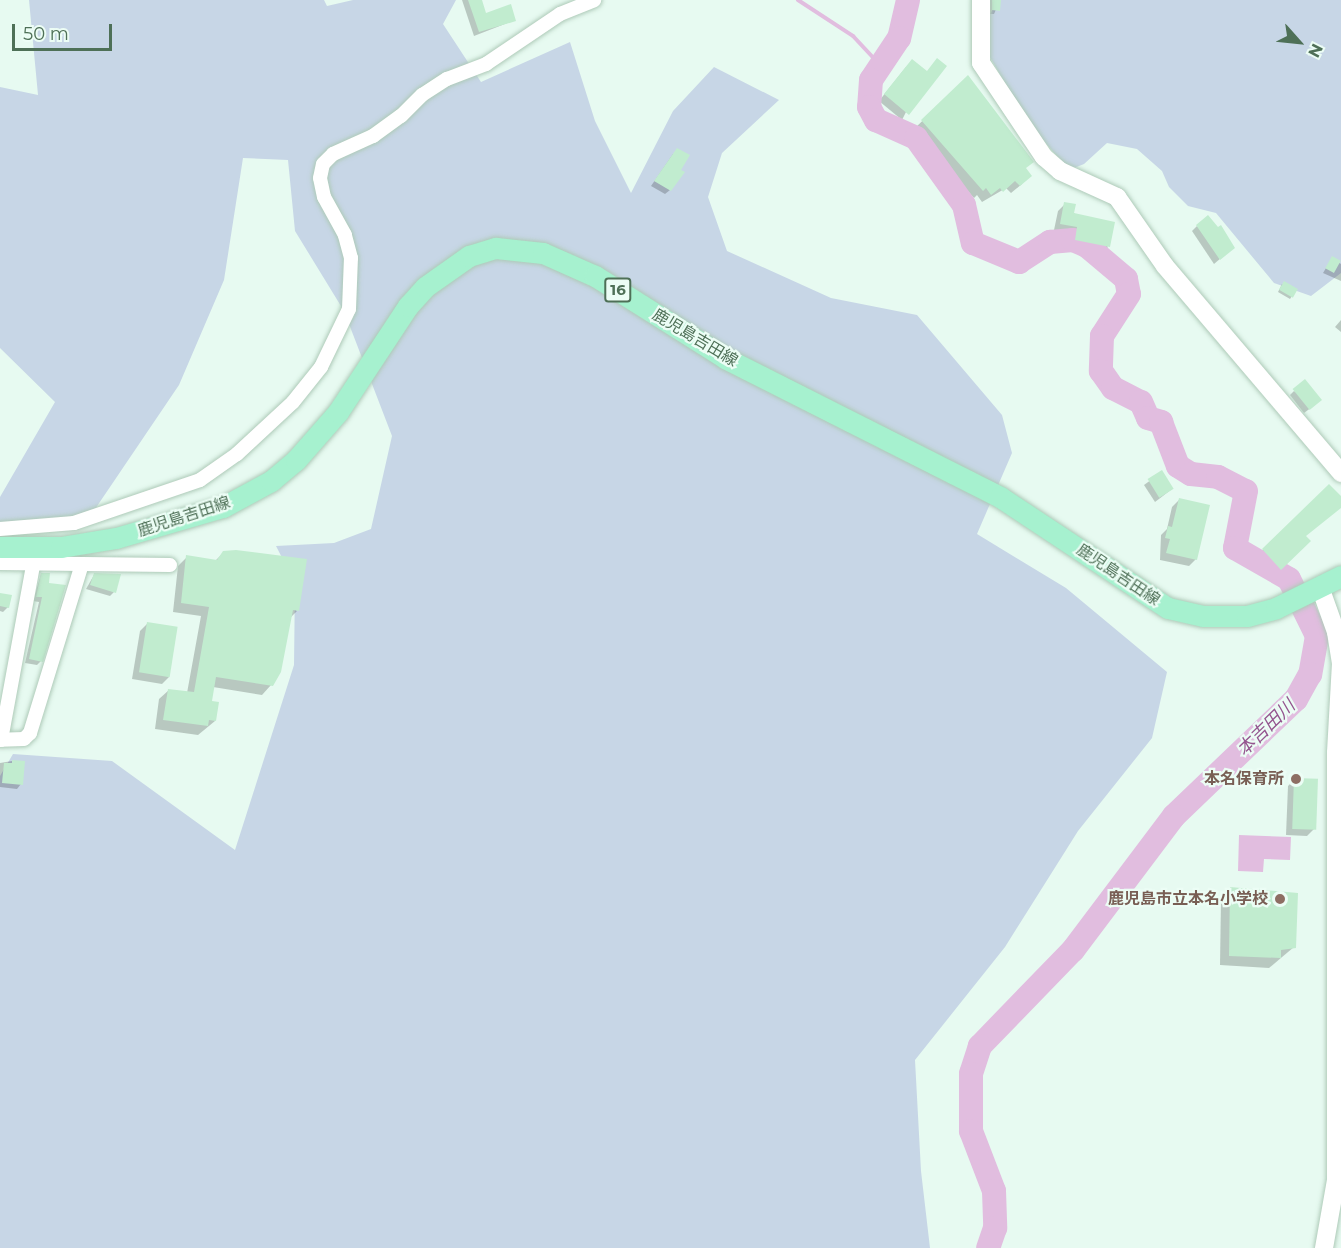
<!DOCTYPE html>
<meta charset="utf-8">
<style>
body{margin:0}
#map{position:relative;width:1341px;height:1248px;overflow:hidden;background:#e7faf1;font-family:Montserrat,"Noto Sans JP",sans-serif}
div>[style]{position:absolute}
[style*='--x']{left:calc(var(--x)*1px);top:calc(var(--y)*1px);width:calc(var(--w)*1px);rotate:calc(var(--a)*1deg)}
.green>*{inset:0;background:#c7d6e6}
.water>*{inset:0;background:#e1bddf}
.shadow>*{inset:0;background:#0003}
.stream>*{height:4px;margin:-2px;padding:0 2px;transform-origin:2px;border-radius:2px;background:#e1bddf}
.river>*{height:24px;margin:-12px;padding:0 12px;transform-origin:12px;border-radius:12px;background:#e1bddf}
.building>*{inset:0;background:#c1eccf;transform-origin:0 0}
.roads{filter:drop-shadow(0 0 2px #aecab8) drop-shadow(0 0 2px #aecab8)}
.street>*{height:14px;margin:-7px;padding:0 7px;transform-origin:7px;border-radius:7px;background:#fff}
.secondary>*{height:18px;margin:-9px;padding:0 9px;transform-origin:9px;border-radius:9px;background:#fff}
.primary>*{height:21px;margin:-10.5px;padding:0 10.5px;transform-origin:10.5px;border-radius:10.5px;background:#a6f1cf}
.dots>*{width:16px;height:16px;translate:-50% -50%;box-sizing:border-box;border:3px solid #ecfdf5;border-radius:50%}
span{translate:-50% -50%;white-space:nowrap;text-align:center;line-height:1.15;-webkit-text-stroke:4.5px #ecfdf5;paint-order:stroke}
.shield-label span{padding:2px 4px;background:#ecfdf5;border:2px solid;border-radius:4px;-webkit-text-stroke-width:0}
.shield-label{font-size:15px;color:#4e7057;font-weight:700}
.street-label{font-size:16px;color:#4e7057}
.education-label{font-size:16px;color:#785e54;font-weight:700}
.right{translate:-100% -50%;text-align:right}
.water-label{font-size:18px;color:#94558f;font-style:italic}
.north{position:absolute;left:1269px;top:12px;width:60px;height:60px;-webkit-text-stroke:4px #ecfdf5;paint-order:stroke;rotate:117deg;font-size:16px;font-weight:700;line-height:24px;text-align:center;color:#4e7057}
.north::after{content:'';display:block;margin:auto;width:21px;height:27px;background:#4e7057;clip-path:polygon(50% 0,100% 100%,50% 72%,0 100%)}
.scale{position:absolute;left:12px;top:24px;width:100px;height:27px;box-sizing:border-box;border:3px solid #4e7057;border-top:0;padding-left:8px;font-size:18px;line-height:21px;white-space:nowrap;color:#4e7057;-webkit-text-stroke:4px #ecfdf5;paint-order:stroke}
</style>
<div id="map">
<div class="green">
<i style="clip-path:polygon(29px 0,324px 0,327px 6px,353px 0,456px 0,443px 24px,481px 82px,570px 42px,595px 121px,631px 193px,673px 111px,714px 67px,779px 100px,722px 153px,708px 197px,727px 251px,831px 298px,917px 315px,1002px 415px,1012px 453px,977px 534px,1066px 588px,1167px 672px,1152px 738px,1078px 831px,1005px 947px,915px 1060px,921px 1171px,930px 1248px,0 1248px,0 776px,13px 754px,112px 761px,235px 850px,294px 665px,295px 583px,276px 546px,334px 543px,371px 529px,392px 436px,344px 311px,295px 231px,288px 160px,243px 158px,224px 280px,179px 385px,87px 521px,0 524px,0 497px,55px 402px,0 348px,0 87px,38px 95px)"></i>
<i style="clip-path:polygon(999px 0,1341px 0,1341px 273px,1311px 296px,1274px 283px,1216px 213px,1188px 206px,1169px 187px,1162px 171px,1137px 149px,1107px 143px,1084px 164px,1074px 168px,1064px 164px,1029px 124px,987px 52px,986px 20px)"></i>
</div>
<div class="water">
<i style="clip-path:polygon(1239px 835px,1291px 837px,1290px 860px,1264px 859px,1263px 872px,1238px 871px)"></i>
</div>
<div class="shadow">
<i style="clip-path:polygon(462px 0,480px 0,485px 15px,515px 20px,474px 36px)"></i>
<i style="clip-path:polygon(988px 0,1000px 0,994px 14px,989px 14px)"></i>
<i style="clip-path:polygon(906px 67px,926px 72px,902px 120px,879px 101px)"></i>
<i style="clip-path:polygon(968px 77px,1024px 169px,1022px 184px,1011px 193px,1006px 188px,982px 202px,977px 195px,974px 198px,914px 129px)"></i>
<i style="clip-path:polygon(673px 154px,670px 190px,665px 194px,651px 186px)"></i>
<i style="clip-path:polygon(1065px 204px,1108px 247px,1102px 253px,1069px 246px,1072px 234px,1054px 230px,1058px 211px)"></i>
<i style="clip-path:polygon(1197px 226px,1228px 252px,1214px 264px,1192px 231px)"></i>
<i style="clip-path:polygon(1332px 258px,1341px 264px,1341px 281px,1323px 273px)"></i>
<i style="clip-path:polygon(1282px 284px,1296px 290px,1290px 299px,1278px 292px)"></i>
<i style="clip-path:polygon(1341px 320px,1341px 332px,1335px 327px)"></i>
<i style="clip-path:polygon(1294px 391px,1316px 404px,1304px 413px,1290px 395px)"></i>
<i style="clip-path:polygon(1162px 472px,1172px 489px,1155px 502px,1144px 485px)"></i>
<i style="clip-path:polygon(1329px 486px,1341px 503px,1304px 536px,1309px 541px,1276px 573px,1259px 554px)"></i>
<i style="clip-path:polygon(1180px 499px,1196px 559px,1189px 566px,1160px 560px,1161px 535px,1167px 529px,1172px 507px)"></i>
<i style="clip-path:polygon(224px 552px,297px 611px,290px 618px,271px 685px,262px 695px,213px 687px,211px 703px,215px 721px,198px 735px,155px 729px,159px 699px,169px 690px,187px 693px,201px 616px,173px 612px,178px 566px,187px 557px,215px 561px)"></i>
<i style="clip-path:polygon(41px 574px,48px 574px,41px 661px,37px 665px,25px 663px,39px 602px,33px 601px)"></i>
<i style="clip-path:polygon(94px 575px,114px 592px,110px 596px,86px 589px)"></i>
<i style="clip-path:polygon(0 594px,8px 607px,3px 612px,0 611px)"></i>
<i style="clip-path:polygon(147px 624px,169px 677px,162px 684px,132px 679px,140px 631px)"></i>
<i style="clip-path:polygon(12px 761px,21px 784px,17px 789px,0 787px,0 763px)"></i>
<i style="clip-path:polygon(1295px 779px,1314px 829px,1307px 836px,1286px 835px,1288px 786px)"></i>
<i style="clip-path:polygon(1231px 889px,1294px 947px,1269px 968px,1220px 965px,1221px 899px)"></i>
</div>
<div class="stream">
<i style="--x:798;--y:0;--w:66;--a:33.2"></i>
<i style="--x:853;--y:36;--w:40;--a:47"></i>
</div>
<div class="river">
<i style="--x:908;--y:0;--w:39;--a:103"></i>
<i style="--x:899;--y:38;--w:50;--a:123.7"></i>
<i style="--x:871;--y:80;--w:27;--a:94"></i>
<i style="--x:869;--y:107;--w:15;--a:62"></i>
<i style="--x:876;--y:120;--w:44;--a:24.2"></i>
<i style="--x:916;--y:138;--w:82;--a:54.4"></i>
<i style="--x:964;--y:205;--w:39;--a:77"></i>
<i style="--x:973;--y:243;--w:50;--a:22.4"></i>
<i style="--x:1019;--y:262;--w:37;--a:-33"></i>
<i style="--x:1050;--y:242;--w:23;--a:-5"></i>
<i style="--x:1073;--y:240;--w:15;--a:23"></i>
<i style="--x:1087;--y:246;--w:51;--a:40.2"></i>
<i style="--x:1126;--y:279;--w:15;--a:79"></i>
<i style="--x:1129;--y:294;--w:50;--a:122.7"></i>
<i style="--x:1102;--y:336;--w:35;--a:92"></i>
<i style="--x:1101;--y:371;--w:21;--a:55"></i>
<i style="--x:1113;--y:388;--w:31;--a:27"></i>
<i style="--x:1141;--y:402;--w:17;--a:66"></i>
<i style="--x:1148;--y:418;--w:14;--a:17"></i>
<i style="--x:1161;--y:422;--w:47;--a:68.9"></i>
<i style="--x:1178;--y:466;--w:15;--a:32"></i>
<i style="--x:1191;--y:474;--w:27;--a:6"></i>
<i style="--x:1218;--y:477;--w:31;--a:27"></i>
<i style="--x:1246;--y:491;--w:58;--a:100.9"></i>
<i style="--x:1235;--y:548;--w:62;--a:29.9"></i>
<i style="--x:1289;--y:579;--w:64;--a:63.8"></i>
<i style="--x:1317;--y:636;--w:39;--a:100"></i>
<i style="--x:1310;--y:674;--w:29;--a:119"></i>
<i style="--x:1296;--y:699;--w:169;--a:136.2"></i>
<i style="--x:1174;--y:816;--w:168;--a:127"></i>
<i style="--x:1073;--y:950;--w:134;--a:134.1"></i>
<i style="--x:980;--y:1046;--w:29;--a:108"></i>
<i style="--x:971;--y:1074;--w:57;--a:90"></i>
<i style="--x:971;--y:1131;--w:64;--a:69"></i>
<i style="--x:994;--y:1191;--w:37;--a:88"></i>
<i style="--x:995;--y:1228;--w:21;--a:109"></i>
</div>
<div class="building">
<i style="clip-path:polygon(468px 0,482px 0,486px 13px,511px 4px,516px 21px,479px 32px)"></i>
<i style="clip-path:polygon(992px 0,1001px 0,1000px 11px,992px 10px)"></i>
<i style="clip-path:polygon(937px 58px,947px 66px,909px 115px,884px 94px,912px 59px,927px 71px)"></i>
<i style="clip-path:polygon(968px 75px,1034px 162px,1026px 168px,1032px 176px,1020px 186px,1015px 181px,1003px 192px,1000px 188px,991px 195px,986px 188px,983px 191px,921px 120px)"></i>
<i style="clip-path:polygon(677px 148px,690px 155px,681px 170px,685px 172px,671px 191px,654px 181px)"></i>
<i style="clip-path:polygon(1064px 202px,1076px 204px,1074px 213px,1115px 222px,1110px 247px,1075px 240px,1077px 227px,1060px 224px)"></i>
<i style="clip-path:polygon(1208px 215px,1218px 227px,1221px 225px,1235px 248px,1220px 260px,1196px 225px)"></i>
<i style="left:1332px;top:256px;width:10px;height:14px;rotate:29deg"></i>
<i style="left:1284px;top:281px;width:16px;height:10px;rotate:30deg"></i>
<i style="left:1305px;top:379px;width:27px;height:16px;rotate:51deg"></i>
<i style="left:1162px;top:470px;width:22px;height:17px;rotate:58deg"></i>
<i style="clip-path:polygon(1329px 484px,1341px 496px,1341px 508px,1306px 536px,1311px 541px,1281px 570px,1262px 549px)"></i>
<i style="clip-path:polygon(1179px 498px,1210px 505px,1197px 560px,1166px 553px,1170px 539px,1165px 538px,1168px 526px,1172px 527px)"></i>
<i style="clip-path:polygon(236px 550px,307px 559px,299px 611px,293px 610px,281px 672px,273px 686px,216px 677px,212px 701px,219px 702px,216px 721px,209px 720px,208px 726px,163px 720px,168px 689px,194px 692px,209px 607px,181px 603px,186px 555px,217px 560px,223px 551px)"></i>
<i style="clip-path:polygon(41px 573px,50px 573px,49px 583px,66px 585px,43px 662px,29px 659px,42px 597px,36px 597px)"></i>
<i style="clip-path:polygon(94px 573px,121px 574px,116px 593px,90px 585px)"></i>
<i style="clip-path:polygon(0 593px,12px 595px,9px 608px,0 606px)"></i>
<i style="left:147px;top:622px;width:31px;height:51px;rotate:9deg"></i>
<i style="clip-path:polygon(12px 760px,25px 761px,23px 785px,2px 783px,4px 763px,12px 763px)"></i>
<i style="left:1294px;top:778px;width:24px;height:51px;rotate:2deg"></i>
<i style="clip-path:polygon(1230px 887px,1298px 893px,1296px 948px,1281px 950px,1281px 958px,1229px 956px)"></i>
</div>
<div class="roads">
<div class="street">
<i style="--x:0;--y:529;--w:74;--a:-4.6"></i>
<i style="--x:74;--y:523;--w:133;--a:-18.8"></i>
<i style="--x:200;--y:480;--w:45;--a:-35.1"></i>
<i style="--x:237;--y:454;--w:76;--a:-42.9"></i>
<i style="--x:293;--y:402;--w:45;--a:-51.3"></i>
<i style="--x:321;--y:367;--w:64;--a:-64.2"></i>
<i style="--x:349;--y:309;--w:51;--a:-87.8"></i>
<i style="--x:351;--y:258;--w:24;--a:-105"></i>
<i style="--x:345;--y:235;--w:43;--a:-118.9"></i>
<i style="--x:324;--y:197;--w:19;--a:-102"></i>
<i style="--x:320;--y:178;--w:14;--a:-78"></i>
<i style="--x:323;--y:164;--w:14;--a:-45"></i>
<i style="--x:333;--y:154;--w:44;--a:-24.2"></i>
<i style="--x:373;--y:136;--w:34;--a:-36"></i>
<i style="--x:401;--y:116;--w:30;--a:-45"></i>
<i style="--x:422;--y:95;--w:30;--a:-33"></i>
<i style="--x:447;--y:79;--w:42;--a:-21"></i>
<i style="--x:486;--y:64;--w:89;--a:-34"></i>
<i style="--x:560;--y:14;--w:37;--a:-22"></i>
<i style="--x:0;--y:563;--w:82;--a:0.7"></i>
<i style="--x:82;--y:564;--w:177;--a:107.1"></i>
<i style="--x:30;--y:733;--w:8;--a:135"></i>
<i style="--x:24;--y:739;--w:23;--a:178"></i>
<i style="--x:1;--y:740;--w:178;--a:-79.6"></i>
<i style="--x:82;--y:564;--w:88;--a:0.7"></i>
</div>
<div class="secondary">
<i style="--x:981;--y:0;--w:63;--a:90"></i>
<i style="--x:981;--y:63;--w:113;--a:56.2"></i>
<i style="--x:1044;--y:157;--w:21;--a:41"></i>
<i style="--x:1060;--y:171;--w:63;--a:24.5"></i>
<i style="--x:1117;--y:197;--w:84;--a:55.2"></i>
<i style="--x:1165;--y:266;--w:272;--a:49.6"></i>
<i style="--x:1320;--y:587;--w:48;--a:70.4"></i>
<i style="--x:1336;--y:632;--w:31;--a:81"></i>
<i style="--x:1341;--y:663;--w:90;--a:93.2"></i>
<i style="--x:1336;--y:753;--w:427;--a:90"></i>
<i style="--x:1336;--y:1180;--w:69;--a:100"></i>
</div>
<div class="primary">
<i style="--x:0;--y:547;--w:61;--a:0"></i>
<i style="--x:61;--y:547;--w:56;--a:-9.3"></i>
<i style="--x:116;--y:538;--w:111;--a:-16.2"></i>
<i style="--x:223;--y:507;--w:55;--a:-28.4"></i>
<i style="--x:271;--y:481;--w:33;--a:-40"></i>
<i style="--x:296;--y:460;--w:64;--a:-48.8"></i>
<i style="--x:338;--y:412;--w:127;--a:-56.6"></i>
<i style="--x:408;--y:306;--w:25;--a:-48"></i>
<i style="--x:425;--y:287;--w:54;--a:-35.2"></i>
<i style="--x:469;--y:256;--w:28;--a:-17"></i>
<i style="--x:496;--y:248;--w:47;--a:6.1"></i>
<i style="--x:543;--y:253;--w:57;--a:23.9"></i>
<i style="--x:595;--y:276;--w:154;--a:32.2"></i>
<i style="--x:725;--y:358;--w:308;--a:26.8"></i>
<i style="--x:1000;--y:497;--w:201;--a:33.5"></i>
<i style="--x:1168;--y:608;--w:36;--a:13"></i>
<i style="--x:1203;--y:616;--w:44;--a:0"></i>
<i style="--x:1247;--y:616;--w:30;--a:-15"></i>
<i style="--x:1276;--y:608;--w:72;--a:-26.2"></i>
</div>
</div>
<div class="dots">
<i style="left:1296px;top:779px;background:#8d6e63"></i>
<i style="left:1280px;top:899px;background:#8d6e63"></i>
</div>
<div class="shield-label">
<span style="left:618px;top:290px">16</span>
</div>
<div class="street-label">
<span style="left:695px;top:338px;rotate:31deg">鹿児島吉田線</span>
<span style="left:184px;top:517px;rotate:-18deg">鹿児島吉田線</span>
<span style="left:1118px;top:575px;rotate:34deg">鹿児島吉田線</span>
</div>
<div class="education-label">
<span class="right" style="left:1284px;top:779px">本名保育所</span>
<span class="right" style="left:1268px;top:899px">鹿児島市立本名小学校</span>
</div>
<div class="water-label">
<span style="left:1266px;top:728px;rotate:-44deg">本吉田川</span>
</div>
<div class="north">N</div>
<div class="scale">50 m</div>
</div>
